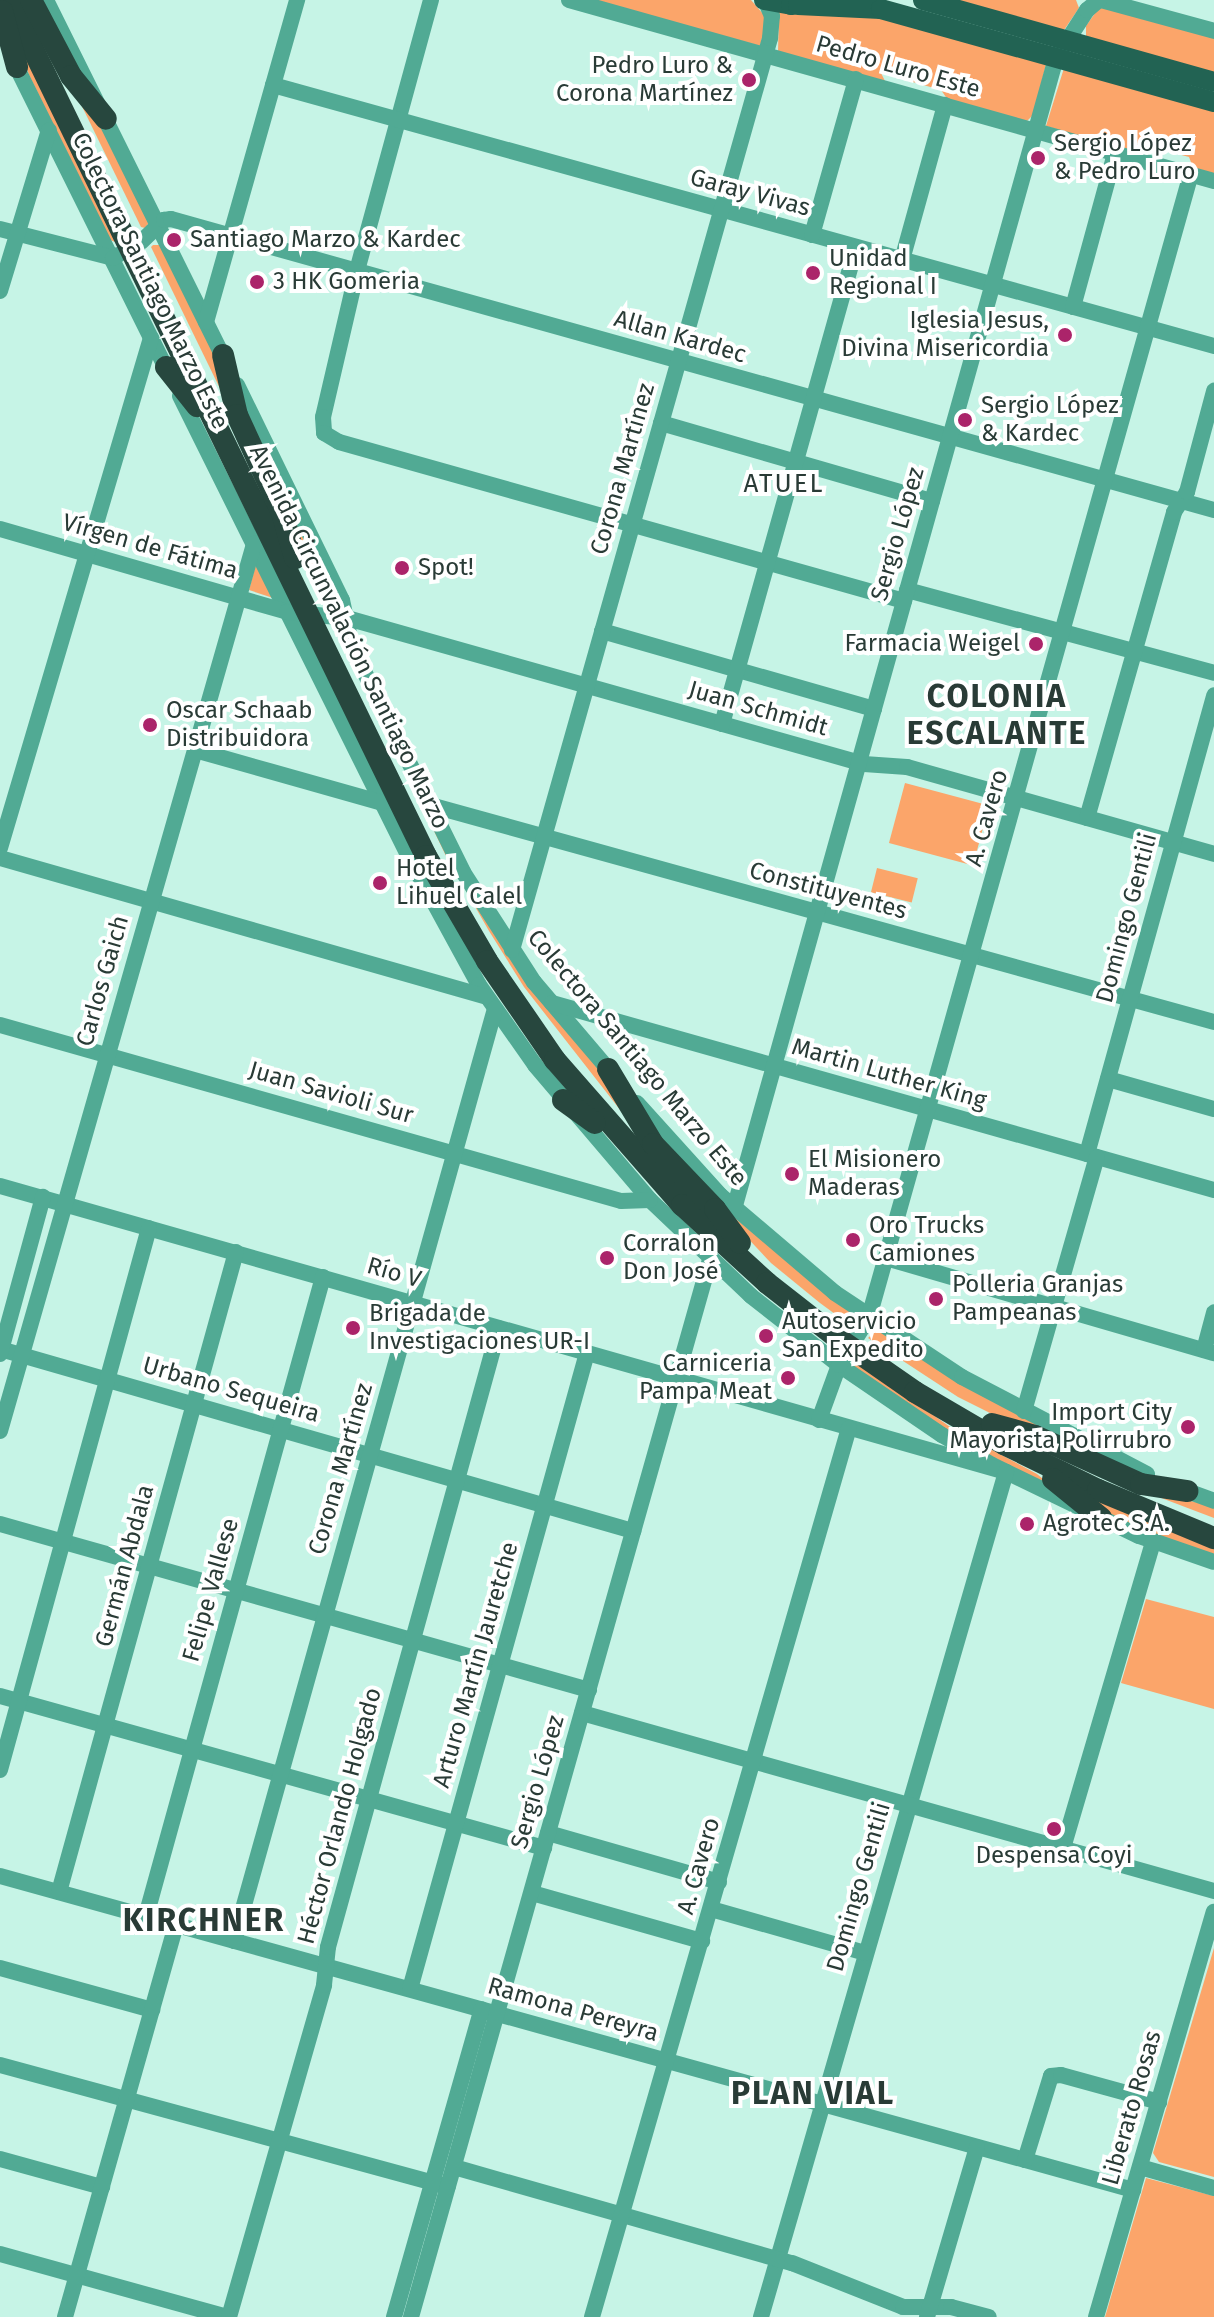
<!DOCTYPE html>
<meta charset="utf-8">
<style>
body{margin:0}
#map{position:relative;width:1214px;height:2317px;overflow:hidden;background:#c6f4e6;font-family:"Fira Sans",sans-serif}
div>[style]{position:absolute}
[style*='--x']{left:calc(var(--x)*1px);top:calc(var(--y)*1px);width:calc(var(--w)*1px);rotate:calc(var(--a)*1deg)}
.green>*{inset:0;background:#fba56a;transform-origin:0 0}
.minor>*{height:16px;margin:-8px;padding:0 8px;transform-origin:8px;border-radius:8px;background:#51aa94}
.major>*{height:20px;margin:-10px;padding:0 10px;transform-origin:10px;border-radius:10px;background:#226353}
.highway>*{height:22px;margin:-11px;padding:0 11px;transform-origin:11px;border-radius:11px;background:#27473e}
.dots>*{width:22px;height:22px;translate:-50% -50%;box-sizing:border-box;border:4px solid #fff;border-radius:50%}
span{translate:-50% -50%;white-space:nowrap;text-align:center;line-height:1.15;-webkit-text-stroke:8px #fff;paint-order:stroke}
.poi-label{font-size:24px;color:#293b36}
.right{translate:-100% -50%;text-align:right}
.left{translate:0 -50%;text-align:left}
.street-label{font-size:24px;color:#293b36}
.neighbourhood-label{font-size:26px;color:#293b36;letter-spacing:2px}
.district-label{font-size:32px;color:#293b36;font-weight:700;letter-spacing:2px}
</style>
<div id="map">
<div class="green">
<i style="clip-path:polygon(593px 0,751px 0,764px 15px,765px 27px,760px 46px)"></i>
<i style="clip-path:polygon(941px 0,1076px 0,1079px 8px,1064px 30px)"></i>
<i style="clip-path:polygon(1100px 6px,1214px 38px,1214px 77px,1086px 36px,1086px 26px)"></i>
<i style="clip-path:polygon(779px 11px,862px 11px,1047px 61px,1033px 115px,1027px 121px,948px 100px,941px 90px,881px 73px,886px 83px,778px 51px)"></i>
<i style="clip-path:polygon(8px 15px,118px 243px,110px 240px,29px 75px)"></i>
<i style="clip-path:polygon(1064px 68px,1214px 107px,1214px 175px,1194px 170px,1189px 157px,1137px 143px,1142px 155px,1046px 126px)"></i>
<i style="clip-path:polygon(73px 88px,103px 126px,149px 223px,145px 228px,141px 227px)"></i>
<i style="clip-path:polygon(153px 245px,160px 245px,216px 355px,228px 405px,151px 247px)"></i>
<i style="clip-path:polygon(237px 400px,333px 598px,327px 606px,306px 567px,284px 506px)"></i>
<i style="clip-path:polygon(256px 564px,273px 598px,249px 590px)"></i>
<i style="clip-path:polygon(336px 626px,437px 832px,599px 1066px,621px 1111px,524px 987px,489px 931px,445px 854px)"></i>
<i style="left:905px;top:783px;width:87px;height:62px;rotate:15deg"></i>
<i style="left:877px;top:868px;width:42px;height:25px;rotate:14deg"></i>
<i style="clip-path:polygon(711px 1199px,854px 1314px,854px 1324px,850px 1325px,820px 1303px,771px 1263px)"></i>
<i style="clip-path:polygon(877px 1330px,1079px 1447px,994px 1415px,958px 1397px,868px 1338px)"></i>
<i style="clip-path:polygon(855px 1360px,953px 1429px,1037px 1474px,1060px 1493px,952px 1435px,854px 1367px)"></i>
<i style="clip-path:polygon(1065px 1481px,1214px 1544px,1214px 1557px,1112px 1518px)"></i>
<i style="clip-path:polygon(1148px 1492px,1214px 1506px,1214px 1518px,1164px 1499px)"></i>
<i style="clip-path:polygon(1146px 1599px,1214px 1617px,1214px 1709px,1121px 1683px)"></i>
<i style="clip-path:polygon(1214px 1948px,1214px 2177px,1159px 2162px,1153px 2153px)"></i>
<i style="clip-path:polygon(1146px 2178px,1214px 2196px,1214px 2317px,1105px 2317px)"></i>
</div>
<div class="minor">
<i style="--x:46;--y:0;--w:407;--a:63.6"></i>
<i style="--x:431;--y:0;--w:281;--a:105.3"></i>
<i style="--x:357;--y:271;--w:150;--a:103.1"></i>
<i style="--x:323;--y:417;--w:16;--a:86"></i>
<i style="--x:324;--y:433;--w:17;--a:31"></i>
<i style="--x:339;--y:442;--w:587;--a:15.72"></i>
<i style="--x:569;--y:0;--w:670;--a:15.68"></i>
<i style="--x:1101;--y:0;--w:117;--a:15.3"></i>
<i style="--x:13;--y:60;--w:353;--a:63.6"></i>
<i style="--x:273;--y:85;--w:977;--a:15.5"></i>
<i style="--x:0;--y:229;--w:117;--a:14.4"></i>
<i style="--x:113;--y:258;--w:6;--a:-31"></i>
<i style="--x:812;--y:235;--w:162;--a:-74.2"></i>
<i style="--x:141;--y:242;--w:32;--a:-44"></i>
<i style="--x:164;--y:220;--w:7;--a:-8"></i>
<i style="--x:171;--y:219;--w:1083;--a:15.59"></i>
<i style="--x:902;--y:260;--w:161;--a:-74.5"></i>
<i style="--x:0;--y:291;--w:168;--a:-73.1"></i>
<i style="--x:1073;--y:307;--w:160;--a:-74.7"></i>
<i style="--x:206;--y:322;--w:335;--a:-74.2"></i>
<i style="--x:237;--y:385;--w:239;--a:64"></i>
<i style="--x:342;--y:600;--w:48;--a:78"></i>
<i style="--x:352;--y:647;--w:251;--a:63.7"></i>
<i style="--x:463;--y:872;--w:131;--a:57.2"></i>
<i style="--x:534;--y:982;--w:123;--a:49.6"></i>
<i style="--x:180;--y:396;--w:513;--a:63.58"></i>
<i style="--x:408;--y:855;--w:148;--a:61.4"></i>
<i style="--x:479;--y:985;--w:98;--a:55"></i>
<i style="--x:535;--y:1065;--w:177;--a:49.6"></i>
<i style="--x:650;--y:1200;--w:139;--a:43.5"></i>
<i style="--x:751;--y:1296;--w:112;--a:38.1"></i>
<i style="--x:839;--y:1365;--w:125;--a:34.2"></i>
<i style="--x:942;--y:1435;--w:58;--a:31"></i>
<i style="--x:992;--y:1465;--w:163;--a:25.8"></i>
<i style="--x:1139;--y:1536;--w:79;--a:19.1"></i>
<i style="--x:661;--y:423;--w:282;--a:16.1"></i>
<i style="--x:0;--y:529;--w:299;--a:16.1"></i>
<i style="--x:287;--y:612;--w:60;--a:5.7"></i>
<i style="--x:347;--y:618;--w:537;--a:15.77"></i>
<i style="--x:864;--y:764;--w:43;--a:4"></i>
<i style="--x:907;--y:767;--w:319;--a:15.8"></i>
<i style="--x:907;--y:590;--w:318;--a:15.1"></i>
<i style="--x:602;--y:631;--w:283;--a:16"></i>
<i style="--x:722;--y:724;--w:495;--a:-74.3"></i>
<i style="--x:195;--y:750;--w:194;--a:15.8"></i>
<i style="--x:430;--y:805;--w:813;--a:15.47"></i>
<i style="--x:1087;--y:818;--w:318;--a:-74.1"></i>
<i style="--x:1174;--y:512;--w:24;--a:-57"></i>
<i style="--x:1187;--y:492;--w:105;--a:-75"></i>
<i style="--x:0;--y:848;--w:532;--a:-73.51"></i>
<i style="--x:0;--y:858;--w:506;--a:15.93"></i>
<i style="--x:512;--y:950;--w:948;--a:-74.2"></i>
<i style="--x:770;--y:38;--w:22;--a:-85"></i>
<i style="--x:772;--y:16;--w:17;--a:-114"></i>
<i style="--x:552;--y:1003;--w:688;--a:15.77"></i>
<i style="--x:0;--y:1025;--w:645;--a:15.82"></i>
<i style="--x:621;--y:1201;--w:29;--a:-2"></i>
<i style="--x:1108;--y:1079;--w:110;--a:15.8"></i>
<i style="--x:637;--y:1103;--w:124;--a:47.9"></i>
<i style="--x:720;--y:1195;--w:151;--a:40.4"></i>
<i style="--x:835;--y:1293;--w:152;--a:33.5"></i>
<i style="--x:962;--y:1377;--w:209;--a:27.7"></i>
<i style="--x:1087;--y:1154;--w:476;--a:-74.5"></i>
<i style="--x:0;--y:1186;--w:1046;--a:15.87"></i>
<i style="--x:1006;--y:1472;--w:880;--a:106.17"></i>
<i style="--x:734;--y:1209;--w:1195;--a:-74.37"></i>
<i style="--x:1056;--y:58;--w:57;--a:-57.1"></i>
<i style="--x:1087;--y:10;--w:16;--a:-40"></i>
<i style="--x:886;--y:1258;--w:341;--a:16.2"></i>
<i style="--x:0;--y:1349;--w:659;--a:16.04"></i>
<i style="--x:1204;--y:1350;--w:39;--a:-75"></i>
<i style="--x:0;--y:1354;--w:163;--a:-74.7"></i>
<i style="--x:1024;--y:1411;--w:264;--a:-74"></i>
<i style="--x:819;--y:1420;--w:59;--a:-70"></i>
<i style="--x:839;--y:1365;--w:57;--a:-58"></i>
<i style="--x:869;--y:1317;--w:1187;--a:-74.27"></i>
<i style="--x:0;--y:1431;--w:923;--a:-74.02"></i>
<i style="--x:1179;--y:1488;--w:37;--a:20"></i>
<i style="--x:0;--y:1524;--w:612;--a:15.74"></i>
<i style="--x:0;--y:1696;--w:565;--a:15.61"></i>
<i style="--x:582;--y:1713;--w:657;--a:15.73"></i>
<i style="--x:0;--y:1770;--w:562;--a:-74.63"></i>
<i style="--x:548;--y:1833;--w:178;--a:16"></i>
<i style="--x:1063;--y:1848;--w:319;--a:-73.6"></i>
<i style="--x:0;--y:1876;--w:1176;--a:15.49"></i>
<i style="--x:59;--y:1892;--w:664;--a:-74.54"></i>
<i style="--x:532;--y:1893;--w:177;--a:15.8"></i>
<i style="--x:711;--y:1909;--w:160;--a:15.9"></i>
<i style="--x:146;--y:1916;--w:663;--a:-74.52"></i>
<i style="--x:234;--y:1941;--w:968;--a:-74.36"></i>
<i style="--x:0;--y:1968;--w:158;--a:15.4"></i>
<i style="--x:410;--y:1989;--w:660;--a:-74.45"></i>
<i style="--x:0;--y:2065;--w:464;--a:15.2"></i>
<i style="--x:0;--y:2159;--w:106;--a:15.4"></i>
<i style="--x:1025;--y:2160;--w:88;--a:-72.8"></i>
<i style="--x:1051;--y:2076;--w:10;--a:-6"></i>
<i style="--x:1061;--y:2075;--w:102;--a:15.4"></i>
<i style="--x:454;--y:2167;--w:351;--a:15.9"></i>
<i style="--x:792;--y:2263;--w:119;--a:21.6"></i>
<i style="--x:903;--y:2307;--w:48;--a:0"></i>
<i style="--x:951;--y:2307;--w:39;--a:15"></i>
<i style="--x:1140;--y:2167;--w:77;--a:15.8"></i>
<i style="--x:0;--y:2254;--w:236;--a:15.5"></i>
<i style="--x:65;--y:2317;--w:408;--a:-74.2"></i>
<i style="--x:229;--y:2317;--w:345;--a:-74"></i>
<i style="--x:324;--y:1985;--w:38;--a:-84"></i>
<i style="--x:328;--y:1947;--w:642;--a:-74.56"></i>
<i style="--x:394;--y:2317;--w:320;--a:-74.1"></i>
<i style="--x:411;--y:2317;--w:1098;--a:-74.21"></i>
<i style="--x:592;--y:2317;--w:925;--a:-73.88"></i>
<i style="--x:927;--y:2317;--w:177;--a:-73.6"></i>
<i style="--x:1096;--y:2317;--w:422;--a:-73.8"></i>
</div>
<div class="major">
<i style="--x:764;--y:0;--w:27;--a:10"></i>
<i style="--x:791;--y:5;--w:18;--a:-9"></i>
<i style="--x:923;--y:0;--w:302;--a:15.7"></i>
<i style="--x:798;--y:5;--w:83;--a:2.8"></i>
<i style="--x:881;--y:9;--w:346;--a:15.6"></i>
</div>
<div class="highway">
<i style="--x:9;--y:0;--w:952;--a:64.03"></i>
<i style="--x:426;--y:856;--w:121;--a:59.8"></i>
<i style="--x:487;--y:961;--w:120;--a:55.5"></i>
<i style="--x:555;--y:1060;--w:193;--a:48.8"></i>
<i style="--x:682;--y:1205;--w:115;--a:42.5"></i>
<i style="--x:767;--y:1283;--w:88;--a:38"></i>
<i style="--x:836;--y:1337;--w:96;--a:34.8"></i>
<i style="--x:915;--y:1392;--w:103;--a:30.3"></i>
<i style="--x:1004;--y:1444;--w:105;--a:26.1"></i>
<i style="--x:1098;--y:1490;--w:126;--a:22.5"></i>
<i style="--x:31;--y:0;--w:86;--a:62.2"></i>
<i style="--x:71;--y:76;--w:55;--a:50.9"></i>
<i style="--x:2;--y:11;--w:58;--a:75"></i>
<i style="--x:223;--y:355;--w:62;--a:76.9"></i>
<i style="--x:237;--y:415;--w:108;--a:65.3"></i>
<i style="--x:282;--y:513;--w:47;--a:73.9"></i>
<i style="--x:166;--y:367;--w:50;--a:51.5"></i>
<i style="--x:608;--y:1069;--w:87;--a:59"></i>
<i style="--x:653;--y:1144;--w:90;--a:46.4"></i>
<i style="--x:715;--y:1209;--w:42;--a:53.7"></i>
<i style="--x:563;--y:1100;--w:39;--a:36"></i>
<i style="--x:992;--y:1424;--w:45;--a:15.6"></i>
<i style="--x:1035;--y:1436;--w:116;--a:24.4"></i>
<i style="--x:1141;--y:1484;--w:47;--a:8.7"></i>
<i style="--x:1053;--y:1479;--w:62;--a:39.1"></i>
</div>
<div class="dots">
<i style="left:749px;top:80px;background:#ab246a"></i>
<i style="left:1038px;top:158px;background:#ab246a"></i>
<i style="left:174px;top:240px;background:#ab246a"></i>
<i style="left:813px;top:273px;background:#ab246a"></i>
<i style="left:257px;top:282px;background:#ab246a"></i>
<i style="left:1065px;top:335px;background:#ab246a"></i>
<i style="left:965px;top:420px;background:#ab246a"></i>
<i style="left:402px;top:568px;background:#ab246a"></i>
<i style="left:1036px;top:644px;background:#ab246a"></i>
<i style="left:150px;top:725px;background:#ab246a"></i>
<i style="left:380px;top:883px;background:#ab246a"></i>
<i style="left:792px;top:1174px;background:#ab246a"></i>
<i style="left:853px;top:1240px;background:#ab246a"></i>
<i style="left:607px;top:1258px;background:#ab246a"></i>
<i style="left:936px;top:1299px;background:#ab246a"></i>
<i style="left:353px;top:1328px;background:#ab246a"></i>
<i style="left:766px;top:1336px;background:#ab246a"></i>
<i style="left:788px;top:1378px;background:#ab246a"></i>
<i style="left:1188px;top:1427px;background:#ab246a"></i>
<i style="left:1027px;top:1524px;background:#ab246a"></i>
<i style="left:1054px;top:1829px;background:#ab246a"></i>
</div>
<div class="poi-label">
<span class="right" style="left:733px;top:80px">Pedro Luro &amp;<br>Corona Martínez</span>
<span class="left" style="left:1054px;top:158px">Sergio López<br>&amp; Pedro Luro</span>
<span class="left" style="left:190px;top:240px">Santiago Marzo &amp; Kardec</span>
<span class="left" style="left:829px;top:273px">Unidad<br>Regional I</span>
<span class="left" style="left:273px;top:282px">3 HK Gomeria</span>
<span class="right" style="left:1049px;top:335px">Iglesia Jesus,<br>Divina Misericordia</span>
<span class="left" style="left:981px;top:420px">Sergio López<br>&amp; Kardec</span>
<span class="left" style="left:418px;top:568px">Spot!</span>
<span class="right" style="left:1020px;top:644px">Farmacia Weigel</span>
<span class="left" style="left:166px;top:725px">Oscar Schaab<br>Distribuidora</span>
<span class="left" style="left:396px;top:883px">Hotel<br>Lihuel Calel</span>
<span class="left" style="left:808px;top:1174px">El Misionero<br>Maderas</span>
<span class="left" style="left:869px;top:1240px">Oro Trucks<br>Camiones</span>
<span class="left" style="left:623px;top:1258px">Corralon<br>Don José</span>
<span class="left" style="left:952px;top:1299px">Polleria Granjas<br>Pampeanas</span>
<span class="left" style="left:369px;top:1328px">Brigada de<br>Investigaciones UR-I</span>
<span class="left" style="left:782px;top:1336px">Autoservicio<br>San Expedito</span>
<span class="right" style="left:772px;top:1378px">Carniceria<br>Pampa Meat</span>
<span class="right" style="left:1172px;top:1427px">Import City<br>Mayorista Polirrubro</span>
<span class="left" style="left:1043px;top:1524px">Agrotec S.A.</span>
<span style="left:1054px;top:1856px">Despensa Coyi</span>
</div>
<div class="street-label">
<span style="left:898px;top:67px;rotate:16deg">Pedro Luro Este</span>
<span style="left:750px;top:193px;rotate:15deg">Garay Vivas</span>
<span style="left:150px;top:281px;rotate:64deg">Colectora Santiago Marzo Este</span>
<span style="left:680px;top:337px;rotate:16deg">Allan Kardec</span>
<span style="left:623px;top:469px;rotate:-74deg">Corona Martínez</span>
<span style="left:898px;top:534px;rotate:-74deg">Sergio López</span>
<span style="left:150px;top:547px;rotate:16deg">Vírgen de Fátima</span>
<span style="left:349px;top:637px;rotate:64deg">Avenida Circunvalación Santiago Marzo</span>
<span style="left:758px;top:709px;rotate:16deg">Juan Schmidt</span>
<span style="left:987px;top:818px;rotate:-74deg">A. Cavero</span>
<span style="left:828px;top:891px;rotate:15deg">Constituyentes</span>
<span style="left:1127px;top:918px;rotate:-75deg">Domingo Gentili</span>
<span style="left:103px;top:981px;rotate:-74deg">Carlos Gaich</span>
<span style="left:637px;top:1058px;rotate:50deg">Colectora Santiago Marzo Este</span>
<span style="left:889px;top:1074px;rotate:16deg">Martin Luther King</span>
<span style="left:331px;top:1093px;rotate:16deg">Juan Savioli Sur</span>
<span style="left:394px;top:1273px;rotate:16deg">Río V</span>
<span style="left:231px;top:1390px;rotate:16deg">Urbano Sequeira</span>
<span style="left:341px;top:1469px;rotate:-74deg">Corona Martínez</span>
<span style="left:125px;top:1566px;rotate:-75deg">Germán Abdala</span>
<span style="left:211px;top:1590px;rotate:-74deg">Felipe Vallese</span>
<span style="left:476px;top:1665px;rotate:-74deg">Arturo Martín Jauretche</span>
<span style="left:538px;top:1782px;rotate:-74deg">Sergio López</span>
<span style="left:340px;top:1816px;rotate:-75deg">Héctor Orlando Holgado</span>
<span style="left:699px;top:1866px;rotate:-74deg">A. Cavero</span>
<span style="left:859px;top:1887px;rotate:-74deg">Domingo Gentili</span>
<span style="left:573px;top:2010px;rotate:16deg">Ramona Pereyra</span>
<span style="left:1132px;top:2108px;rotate:-74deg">Liberato Rosas</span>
</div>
<div class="neighbourhood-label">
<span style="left:784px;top:484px">ATUEL</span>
</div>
<div class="district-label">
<span style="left:997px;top:715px">COLONIA<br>ESCALANTE</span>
<span style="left:204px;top:1920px">KIRCHNER</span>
<span style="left:813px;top:2093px">PLAN VIAL</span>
</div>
</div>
